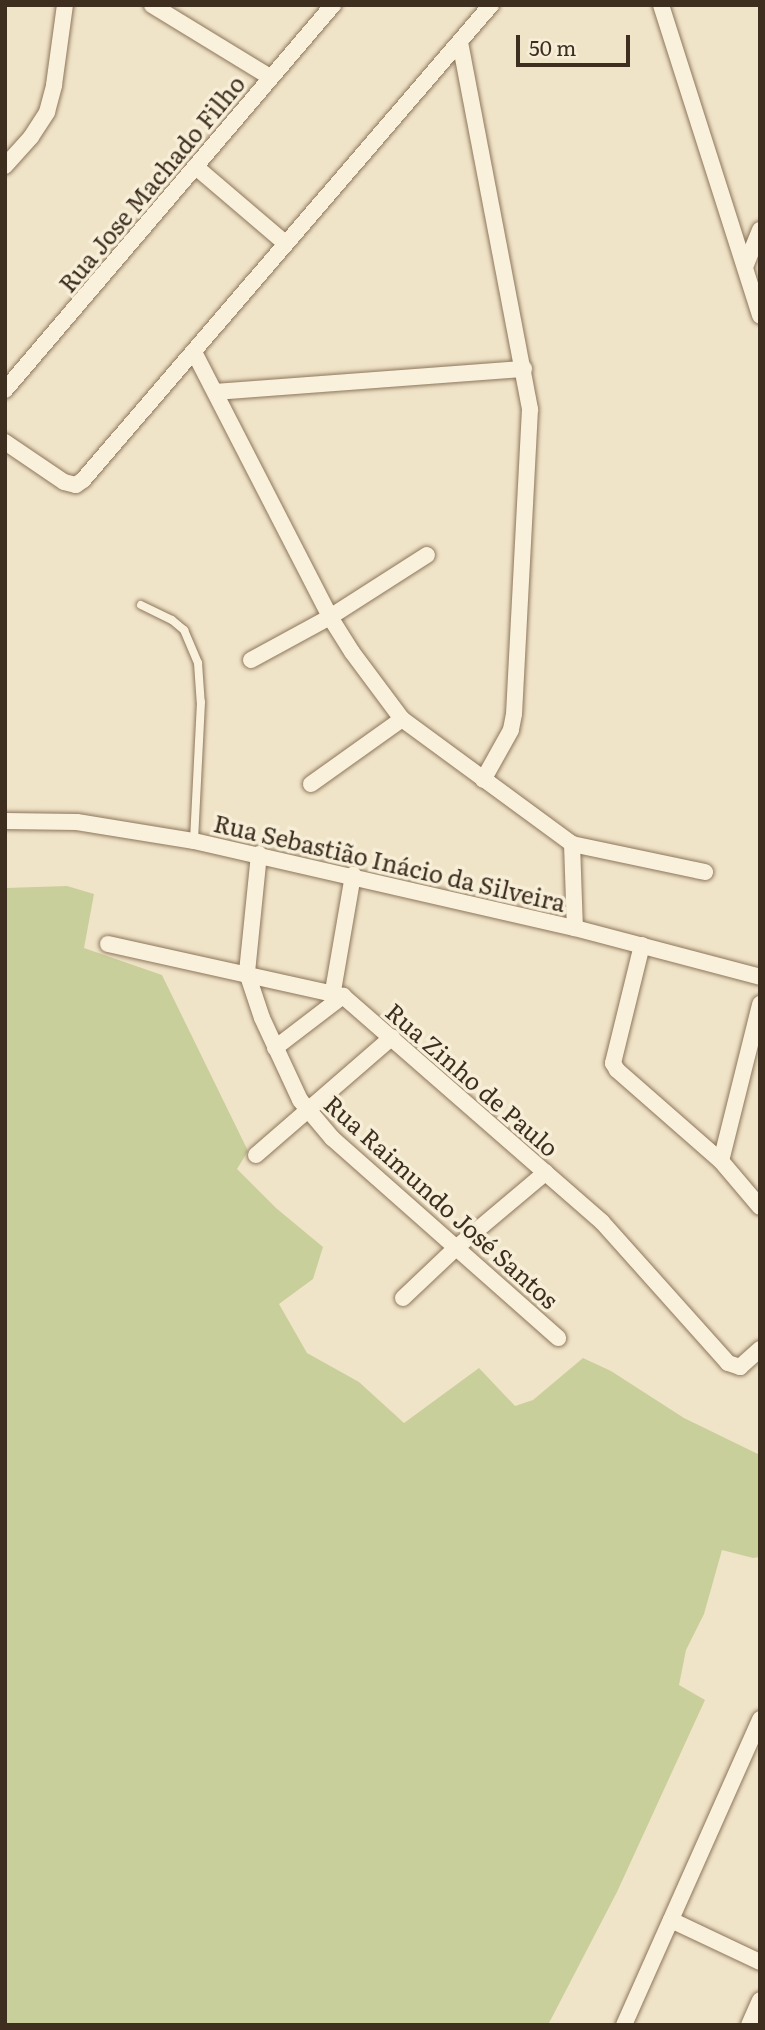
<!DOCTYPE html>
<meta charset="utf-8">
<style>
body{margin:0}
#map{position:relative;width:765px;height:2030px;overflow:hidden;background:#f0e4c8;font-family:Literata,serif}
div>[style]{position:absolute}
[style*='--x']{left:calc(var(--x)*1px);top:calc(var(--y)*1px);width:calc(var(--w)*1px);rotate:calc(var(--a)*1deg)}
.green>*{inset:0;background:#c9cf9b}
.roads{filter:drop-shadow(0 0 2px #8d765c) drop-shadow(0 0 2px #8d765c)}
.lane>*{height:8px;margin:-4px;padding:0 4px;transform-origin:4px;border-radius:4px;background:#faf1dc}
.street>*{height:16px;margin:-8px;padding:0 8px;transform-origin:8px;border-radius:8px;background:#faf1dc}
span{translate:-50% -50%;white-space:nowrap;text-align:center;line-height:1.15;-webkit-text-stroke:7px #f7eed8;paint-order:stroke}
.street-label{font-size:24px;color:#3d2e20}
.frame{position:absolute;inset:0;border:7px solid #3d2e20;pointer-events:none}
.scale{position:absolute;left:516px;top:35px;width:114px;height:32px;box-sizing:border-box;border:4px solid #3d2e20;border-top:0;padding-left:9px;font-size:21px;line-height:24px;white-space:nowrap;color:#3d2e20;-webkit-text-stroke:5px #f7eed8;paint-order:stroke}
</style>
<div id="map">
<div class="green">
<i style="clip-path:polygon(67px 886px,94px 894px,84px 948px,162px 975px,248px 1151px,237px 1169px,276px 1208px,323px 1247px,313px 1279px,279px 1304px,307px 1353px,359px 1382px,404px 1423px,479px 1368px,515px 1406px,533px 1400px,583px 1358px,611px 1371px,684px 1418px,760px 1455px,760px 1557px,753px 1558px,722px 1550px,704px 1614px,686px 1650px,679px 1685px,705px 1700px,617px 1892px,548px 2025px,5px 2025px,5px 888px)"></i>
</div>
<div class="roads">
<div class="lane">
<i style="--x:141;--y:605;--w:34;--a:26"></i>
<i style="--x:172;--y:620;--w:16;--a:40"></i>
<i style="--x:184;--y:630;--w:36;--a:67"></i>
<i style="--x:198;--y:663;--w:39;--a:86"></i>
<i style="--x:201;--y:702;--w:139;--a:92.9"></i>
</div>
<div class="street">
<i style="--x:152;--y:5;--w:138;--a:31.4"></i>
<i style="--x:661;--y:5;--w:326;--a:72.3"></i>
<i style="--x:460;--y:42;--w:374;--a:79.2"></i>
<i style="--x:530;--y:409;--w:305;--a:93"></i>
<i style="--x:514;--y:714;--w:16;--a:101"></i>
<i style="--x:511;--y:730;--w:57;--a:119.2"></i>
<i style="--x:5;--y:166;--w:39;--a:-48"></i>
<i style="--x:31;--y:137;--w:30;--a:-57"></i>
<i style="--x:47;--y:112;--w:28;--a:-75"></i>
<i style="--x:54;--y:85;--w:81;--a:-82.2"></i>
<i style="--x:196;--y:167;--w:117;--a:40.5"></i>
<i style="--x:745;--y:267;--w:40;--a:-68"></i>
<i style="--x:194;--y:352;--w:298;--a:62.8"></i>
<i style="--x:330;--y:617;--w:41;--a:57.8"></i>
<i style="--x:352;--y:652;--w:84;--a:53.3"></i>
<i style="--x:402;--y:719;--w:211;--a:36.3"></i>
<i style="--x:572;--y:844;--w:84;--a:88"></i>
<i style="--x:5;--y:390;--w:506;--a:-49.57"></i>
<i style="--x:216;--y:392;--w:309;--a:-4.3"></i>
<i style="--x:5;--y:442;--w:71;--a:34.1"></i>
<i style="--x:64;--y:482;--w:12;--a:14"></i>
<i style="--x:76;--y:485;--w:9;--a:-36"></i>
<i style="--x:83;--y:480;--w:626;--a:-49.34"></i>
<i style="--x:251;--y:660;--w:90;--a:-28.6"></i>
<i style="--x:330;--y:617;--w:115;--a:-32.6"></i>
<i style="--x:311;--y:784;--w:112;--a:-35.5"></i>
<i style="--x:5;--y:821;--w:72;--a:0.8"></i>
<i style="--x:77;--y:822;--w:119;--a:9.2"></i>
<i style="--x:194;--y:841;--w:391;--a:12.9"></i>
<i style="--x:575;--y:928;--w:191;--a:14.8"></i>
<i style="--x:572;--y:844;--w:136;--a:11.9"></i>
<i style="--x:259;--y:854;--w:120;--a:95.8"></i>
<i style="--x:247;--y:973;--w:47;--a:71.6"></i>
<i style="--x:262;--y:1018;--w:90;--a:65.1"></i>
<i style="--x:300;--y:1100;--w:50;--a:49.9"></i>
<i style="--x:332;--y:1138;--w:302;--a:41.5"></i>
<i style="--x:108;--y:944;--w:241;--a:12.5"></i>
<i style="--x:343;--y:996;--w:344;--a:41.1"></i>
<i style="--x:602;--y:1222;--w:189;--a:48.2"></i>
<i style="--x:728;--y:1363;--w:13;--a:18"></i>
<i style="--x:740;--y:1367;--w:27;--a:-42"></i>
<i style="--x:642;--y:945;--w:122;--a:103.8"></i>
<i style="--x:613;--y:1063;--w:8;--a:60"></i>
<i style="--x:617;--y:1070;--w:138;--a:41.2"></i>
<i style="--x:721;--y:1161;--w:60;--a:49.7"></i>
<i style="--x:333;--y:991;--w:118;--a:-80.2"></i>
<i style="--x:275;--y:1048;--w:86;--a:-37.4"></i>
<i style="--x:256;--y:1155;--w:180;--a:-40.9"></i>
<i style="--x:721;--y:1161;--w:162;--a:-76"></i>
<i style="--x:403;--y:1298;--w:74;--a:-43.4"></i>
<i style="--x:457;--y:1247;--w:116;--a:-40.1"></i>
<i style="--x:671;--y:1920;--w:98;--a:25.3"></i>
<i style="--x:624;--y:2025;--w:335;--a:-66"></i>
<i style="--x:749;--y:2025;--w:27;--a:-66"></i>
</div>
</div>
<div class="street-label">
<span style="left:151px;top:183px;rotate:-50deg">Rua Jose Machado Filho</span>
<span style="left:390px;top:862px;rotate:13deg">Rua Sebastião Inácio da Silveira</span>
<span style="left:473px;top:1079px;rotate:41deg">Rua Zinho de Paulo</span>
<span style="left:442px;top:1201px;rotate:42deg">Rua Raimundo José Santos</span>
</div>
<div class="frame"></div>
<div class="scale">50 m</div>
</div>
